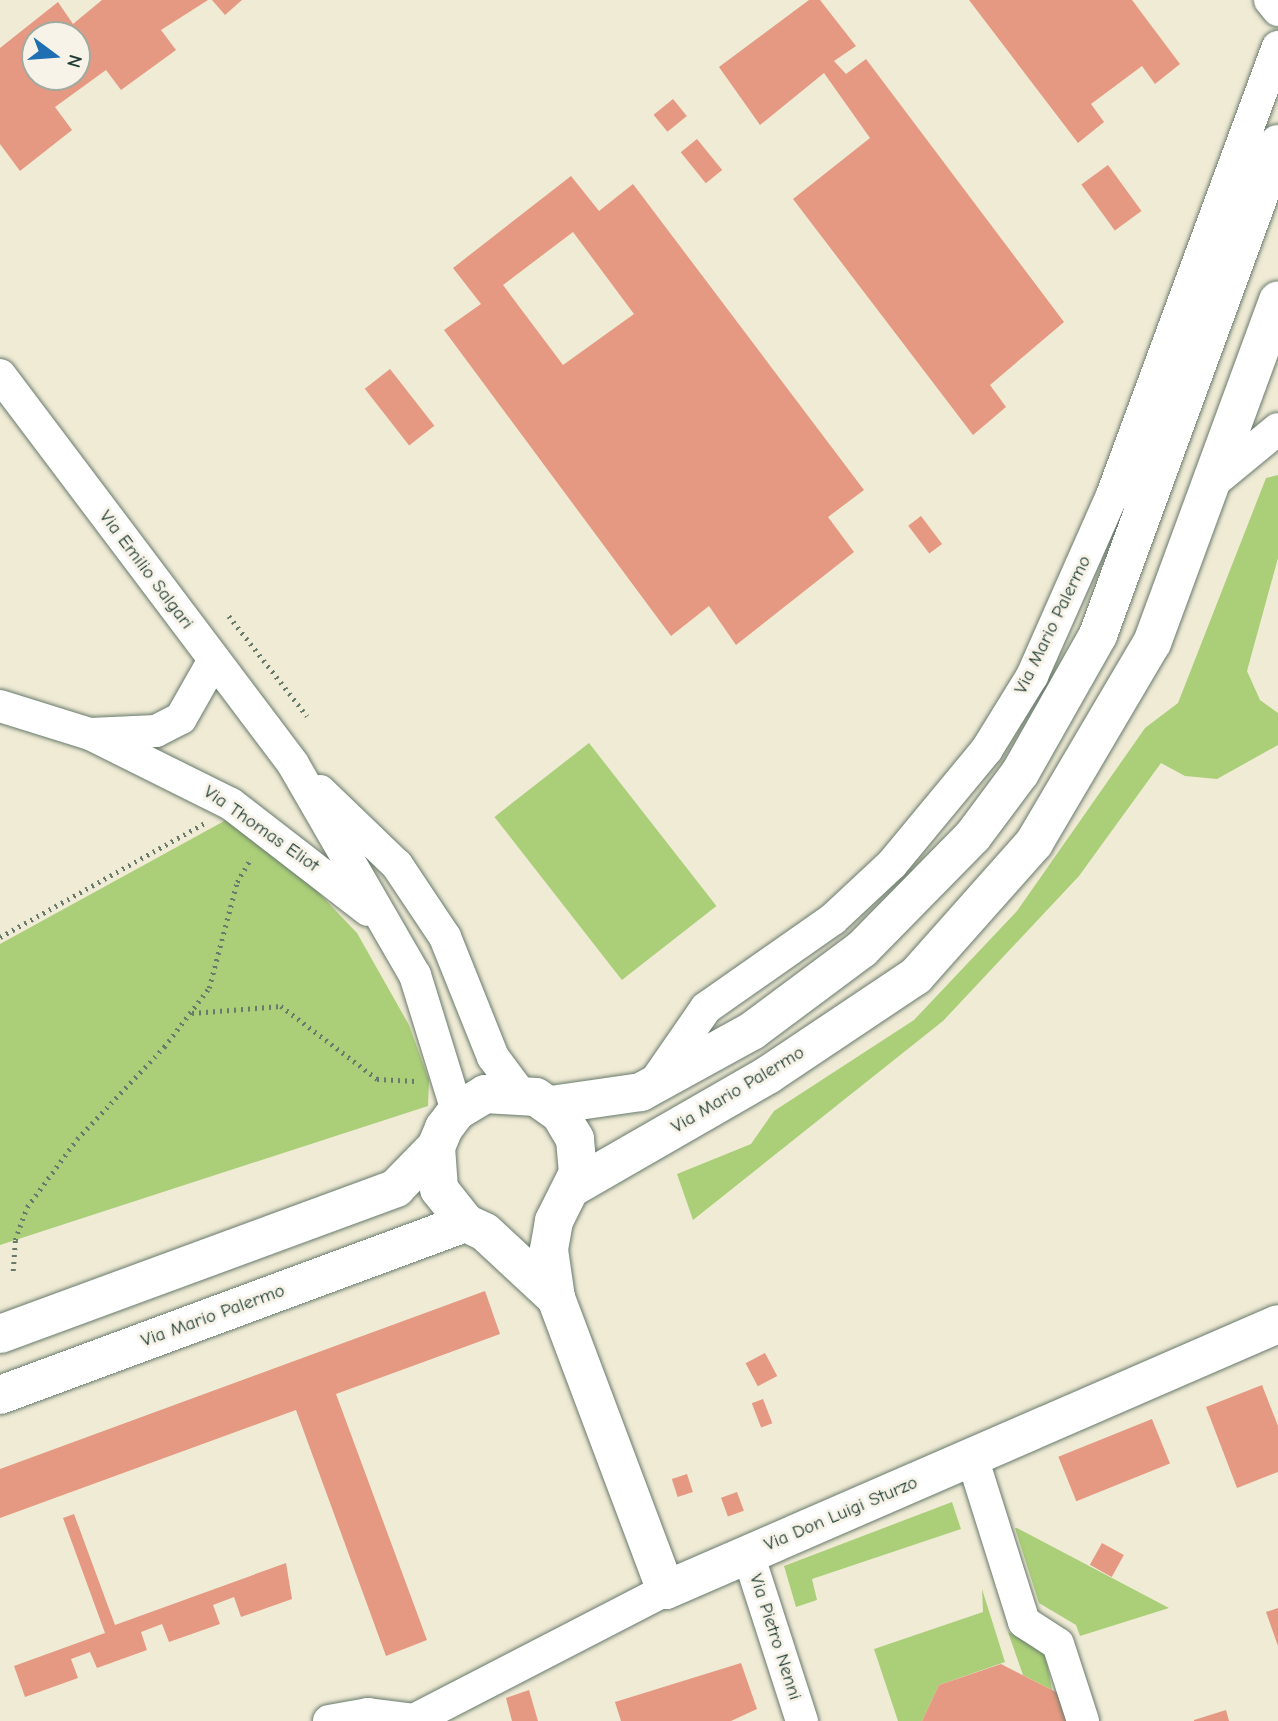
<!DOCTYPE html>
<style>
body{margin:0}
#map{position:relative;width:1278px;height:1721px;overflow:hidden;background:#f0ebd5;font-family:"Comic Neue",sans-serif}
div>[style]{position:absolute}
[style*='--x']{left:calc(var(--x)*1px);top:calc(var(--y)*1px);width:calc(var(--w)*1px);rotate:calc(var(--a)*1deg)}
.green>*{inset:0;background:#abcf79;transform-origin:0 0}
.building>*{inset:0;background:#e59982;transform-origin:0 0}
.path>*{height:4.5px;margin-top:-2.25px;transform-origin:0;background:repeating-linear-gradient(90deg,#687a6c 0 2px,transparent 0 7px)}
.roads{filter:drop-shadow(0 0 2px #687a6c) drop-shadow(0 0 2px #687a6c)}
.minor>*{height:32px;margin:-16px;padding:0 16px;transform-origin:16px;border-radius:16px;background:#fff}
.tertiary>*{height:38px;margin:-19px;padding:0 19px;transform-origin:19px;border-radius:19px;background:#fff}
span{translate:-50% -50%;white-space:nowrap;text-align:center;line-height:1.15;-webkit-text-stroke:6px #f7f3e8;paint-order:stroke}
.street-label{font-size:19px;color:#1f3d34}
.north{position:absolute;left:21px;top:21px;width:70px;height:70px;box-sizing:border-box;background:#f7f3e8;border:2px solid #a1aaa0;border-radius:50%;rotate:106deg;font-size:19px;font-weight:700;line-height:28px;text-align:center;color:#1f3d34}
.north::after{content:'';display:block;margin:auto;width:24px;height:32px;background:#1f6fb2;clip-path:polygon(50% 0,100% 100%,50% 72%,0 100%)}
</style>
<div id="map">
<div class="green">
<i style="clip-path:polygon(1278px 475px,1278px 558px,1247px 671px,1260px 700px,1278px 713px,1278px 745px,1217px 779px,1185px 776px,1161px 763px,1079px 876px,943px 1021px,693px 1220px,677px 1174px,751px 1144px,774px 1111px,914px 1020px,1017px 911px,1145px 728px,1178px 703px,1266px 478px)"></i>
<i style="left:589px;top:743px;width:207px;height:120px;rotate:52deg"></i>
<i style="clip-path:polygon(226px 820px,314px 888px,357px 933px,409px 1025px,429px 1080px,428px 1106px,0 1245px,0 944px)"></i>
<i style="clip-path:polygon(952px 1502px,961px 1529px,812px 1579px,817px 1600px,796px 1607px,784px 1566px)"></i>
<i style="clip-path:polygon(1015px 1528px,1017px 1528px,1169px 1608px,1080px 1636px,1076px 1625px,1039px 1603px)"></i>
<i style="clip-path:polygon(982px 1589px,1005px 1662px,939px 1685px,922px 1721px,898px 1721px,874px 1649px,983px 1612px)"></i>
<i style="clip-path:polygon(1008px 1632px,1045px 1653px,1052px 1690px,1023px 1675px)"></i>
</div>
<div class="building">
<i style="clip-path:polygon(evenodd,102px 0,208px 0,161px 30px,176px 50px,121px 90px,106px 70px,55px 107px,72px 130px,20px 171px,0 144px,0 48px,58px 2px,73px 24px,102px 0,35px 35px,77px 35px,77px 77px,35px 77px,35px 35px)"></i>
<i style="clip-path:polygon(212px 0,242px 0,225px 15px)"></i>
<i style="clip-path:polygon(809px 0,820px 0,856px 46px,834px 61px,846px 74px,866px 59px,1064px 322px,990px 385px,1006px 407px,973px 435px,793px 199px,870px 138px,824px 73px,760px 125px,719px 67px)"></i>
<i style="clip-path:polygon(969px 0,1132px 0,1180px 64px,1155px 84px,1142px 66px,1091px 104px,1104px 122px,1078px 143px)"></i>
<i style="left:673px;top:99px;width:22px;height:25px;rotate:51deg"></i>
<i style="left:697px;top:139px;width:40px;height:21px;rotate:51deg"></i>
<i style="left:1108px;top:165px;width:57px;height:33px;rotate:54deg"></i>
<i style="clip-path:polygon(evenodd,571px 176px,599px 211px,633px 184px,864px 490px,828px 517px,854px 552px,736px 645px,709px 606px,671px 636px,444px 330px,481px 304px,453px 268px,571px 176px,573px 232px,634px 314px,563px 365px,503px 285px,573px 232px)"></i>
<i style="left:390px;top:369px;width:72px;height:32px;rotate:52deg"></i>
<i style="left:921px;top:516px;width:35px;height:16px;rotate:53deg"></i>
<i style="clip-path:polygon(485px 1291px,500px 1334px,336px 1394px,427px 1640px,386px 1656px,296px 1410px,0 1518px,0 1469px)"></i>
<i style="left:765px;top:1353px;width:26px;height:22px;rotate:62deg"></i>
<i style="clip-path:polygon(1262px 1385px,1278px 1426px,1278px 1472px,1237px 1488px,1206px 1407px)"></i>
<i style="left:763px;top:1399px;width:26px;height:12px;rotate:69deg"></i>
<i style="left:1152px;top:1419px;width:48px;height:101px;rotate:68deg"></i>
<i style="left:687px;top:1474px;width:19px;height:16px;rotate:72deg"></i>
<i style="left:737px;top:1492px;width:20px;height:17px;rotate:70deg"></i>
<i style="clip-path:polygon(74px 1514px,115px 1625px,286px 1563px,292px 1599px,241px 1617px,234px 1597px,213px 1605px,220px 1624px,169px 1642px,162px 1624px,141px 1632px,147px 1650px,97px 1668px,90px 1652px,71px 1659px,78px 1678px,25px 1697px,14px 1666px,105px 1633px,63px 1518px)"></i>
<i style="left:1102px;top:1543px;width:25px;height:25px;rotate:29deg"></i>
<i style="clip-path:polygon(1278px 1608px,1278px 1646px,1266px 1612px)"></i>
<i style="clip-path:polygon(741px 1663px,757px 1709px,731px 1721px,621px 1721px,615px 1702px)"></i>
<i style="clip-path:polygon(1001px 1664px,1058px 1693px,1067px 1721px,922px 1721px,939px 1685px)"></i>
<i style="clip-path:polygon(529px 1690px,538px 1721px,512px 1721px,506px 1698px)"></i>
<i style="clip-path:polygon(1226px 1710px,1229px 1721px,1194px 1721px,1194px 1720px)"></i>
</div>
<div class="path">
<i style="--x:229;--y:616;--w:127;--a:52"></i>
<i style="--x:0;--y:937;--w:235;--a:-29.1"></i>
<i style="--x:192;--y:1013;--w:89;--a:-4.5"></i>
<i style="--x:281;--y:1006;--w:121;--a:37.2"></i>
<i style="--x:377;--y:1079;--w:39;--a:3"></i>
<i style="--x:13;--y:1271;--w:31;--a:-86"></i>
<i style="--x:15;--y:1240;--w:35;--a:-70"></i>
<i style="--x:27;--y:1207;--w:84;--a:-53.7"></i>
<i style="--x:77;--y:1139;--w:127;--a:-46.6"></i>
<i style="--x:164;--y:1047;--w:74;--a:-52.7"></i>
<i style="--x:209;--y:988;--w:110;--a:-75.2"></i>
<i style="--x:237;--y:882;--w:28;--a:-60"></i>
</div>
<div class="roads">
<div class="minor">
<i style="--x:1270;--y:0;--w:13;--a:51"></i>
<i style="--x:0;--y:375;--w:487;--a:53"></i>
<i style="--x:293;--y:764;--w:244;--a:60"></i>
<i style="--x:415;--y:975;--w:142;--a:72.8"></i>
<i style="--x:1210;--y:485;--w:88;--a:-39.5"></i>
<i style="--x:0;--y:706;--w:94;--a:17.3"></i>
<i style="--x:90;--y:734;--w:66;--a:-2.6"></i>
<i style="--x:156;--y:731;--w:28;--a:-27"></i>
<i style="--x:181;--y:718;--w:67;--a:-60.4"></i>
<i style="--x:90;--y:734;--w:157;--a:26.4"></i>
<i style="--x:231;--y:804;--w:173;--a:37.7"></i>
<i style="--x:320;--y:791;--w:107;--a:43.9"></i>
<i style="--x:397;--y:865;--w:87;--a:56.3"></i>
<i style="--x:445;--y:937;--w:129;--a:68.2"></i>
<i style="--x:493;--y:1057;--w:44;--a:53.4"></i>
<i style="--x:652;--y:1086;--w:95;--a:-55.3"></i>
<i style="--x:706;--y:1008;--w:155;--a:-35"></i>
<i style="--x:833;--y:919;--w:81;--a:-43"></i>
<i style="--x:892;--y:864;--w:149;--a:-50.4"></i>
<i style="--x:987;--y:749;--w:86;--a:-58.3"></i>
<i style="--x:1032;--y:676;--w:195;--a:-66.1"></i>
<i style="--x:1111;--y:498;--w:481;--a:-69.7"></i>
<i style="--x:972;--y:1457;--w:173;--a:72.5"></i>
<i style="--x:1024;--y:1622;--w:40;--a:32.9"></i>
<i style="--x:1058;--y:1644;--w:81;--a:72"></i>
<i style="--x:748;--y:1554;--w:176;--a:72.1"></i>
<i style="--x:329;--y:1721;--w:40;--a:-10"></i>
<i style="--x:368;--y:1714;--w:46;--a:7.4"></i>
<i style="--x:412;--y:1721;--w:286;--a:-27.3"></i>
</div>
<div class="tertiary">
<i style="--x:551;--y:1105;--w:91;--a:-8.2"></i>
<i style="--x:641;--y:1092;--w:127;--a:-28.8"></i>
<i style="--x:752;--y:1031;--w:137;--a:-36.7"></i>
<i style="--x:862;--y:949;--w:158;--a:-45.5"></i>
<i style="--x:973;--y:836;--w:79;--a:-53.3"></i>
<i style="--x:1020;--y:773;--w:159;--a:-60.5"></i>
<i style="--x:1098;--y:635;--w:523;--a:-69.87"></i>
<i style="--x:575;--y:1186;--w:223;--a:-29.9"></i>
<i style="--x:768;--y:1075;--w:178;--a:-33.8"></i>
<i style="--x:916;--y:976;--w:178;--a:-48.4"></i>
<i style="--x:1034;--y:843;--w:232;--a:-59.5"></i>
<i style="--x:1152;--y:643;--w:365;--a:-69.8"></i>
<i style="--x:556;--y:1298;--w:97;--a:-137.1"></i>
<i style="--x:485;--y:1232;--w:21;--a:-155"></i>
<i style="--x:466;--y:1223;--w:43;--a:-128.5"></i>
<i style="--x:439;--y:1189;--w:42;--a:-94.1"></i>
<i style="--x:436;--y:1147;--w:21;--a:-67"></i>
<i style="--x:444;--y:1128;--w:21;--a:-53"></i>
<i style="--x:457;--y:1111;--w:33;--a:-31"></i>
<i style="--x:485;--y:1094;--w:51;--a:3.4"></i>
<i style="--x:536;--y:1097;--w:29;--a:35"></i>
<i style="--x:560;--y:1114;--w:29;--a:59"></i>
<i style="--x:575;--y:1139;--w:34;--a:85"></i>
<i style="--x:578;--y:1173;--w:54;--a:116.6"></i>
<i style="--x:554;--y:1221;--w:29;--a:100"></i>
<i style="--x:549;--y:1250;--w:49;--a:81.7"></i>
<i style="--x:556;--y:1298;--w:312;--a:69.4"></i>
<i style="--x:666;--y:1590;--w:667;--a:-23.49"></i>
<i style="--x:0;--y:1334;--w:422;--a:-20.2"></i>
<i style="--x:396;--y:1188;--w:57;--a:-45.7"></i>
<i style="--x:0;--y:1395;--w:497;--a:-20.3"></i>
</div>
</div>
<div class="street-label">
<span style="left:146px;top:570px;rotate:53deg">Via Emilio Salgari</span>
<span style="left:1053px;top:625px;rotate:-64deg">Via Mario Palermo</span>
<span style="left:261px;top:829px;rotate:35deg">Via Thomas Eliot</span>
<span style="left:738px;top:1090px;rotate:-31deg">Via Mario Palermo</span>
<span style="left:213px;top:1316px;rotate:-20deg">Via Mario Palermo</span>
<span style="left:841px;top:1514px;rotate:-23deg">Via Don Luigi Sturzo</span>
<span style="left:775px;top:1637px;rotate:72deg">Via Pietro Nenni</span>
</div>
<div class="north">N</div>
</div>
